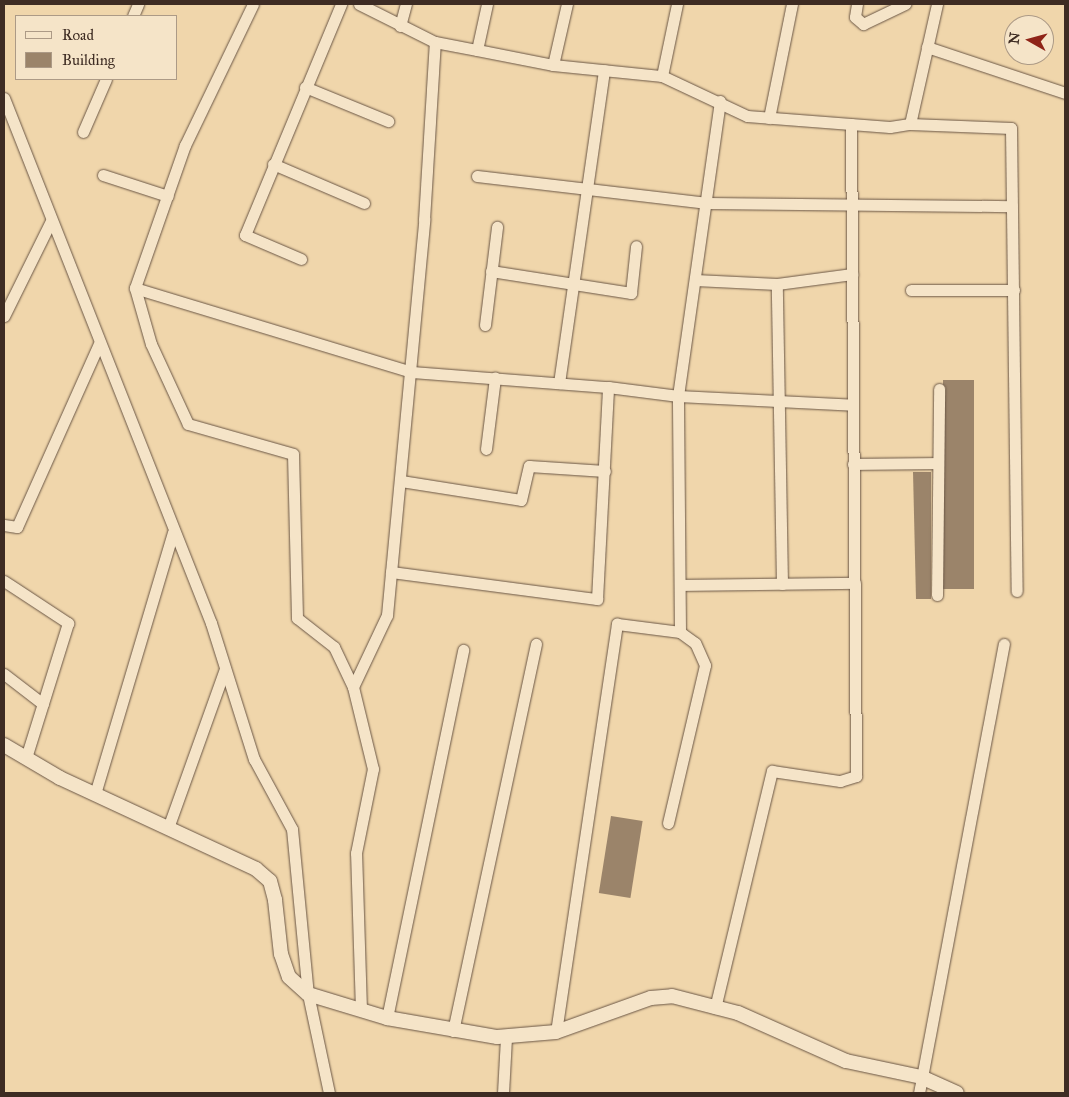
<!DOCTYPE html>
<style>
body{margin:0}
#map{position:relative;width:1069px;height:1097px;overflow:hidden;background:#f0d6ab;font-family:"IM FELL Great Primer",serif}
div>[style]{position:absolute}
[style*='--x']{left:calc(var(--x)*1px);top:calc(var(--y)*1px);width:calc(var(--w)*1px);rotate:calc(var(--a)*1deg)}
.building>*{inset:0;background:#9b846a;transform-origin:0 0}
.roads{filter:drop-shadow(0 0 1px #6a5645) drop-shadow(0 0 1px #6a5645)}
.minor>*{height:11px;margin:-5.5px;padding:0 5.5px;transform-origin:5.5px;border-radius:5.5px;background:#f5e4c8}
.tertiary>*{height:14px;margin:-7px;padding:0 7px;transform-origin:7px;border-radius:7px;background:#f5e4c8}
span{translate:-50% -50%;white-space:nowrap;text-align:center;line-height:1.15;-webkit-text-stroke:4.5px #f5e4c8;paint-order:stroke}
.frame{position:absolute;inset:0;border:5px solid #3e2c23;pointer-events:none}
.legend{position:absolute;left:15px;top:15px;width:162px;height:65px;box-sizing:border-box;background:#f5e4c8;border:1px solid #ac9a86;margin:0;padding:6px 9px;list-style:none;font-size:15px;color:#3e2c23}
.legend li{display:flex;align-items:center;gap:10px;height:25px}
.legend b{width:25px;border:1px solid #ac9a86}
.north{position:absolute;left:1004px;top:15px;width:50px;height:50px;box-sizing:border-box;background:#f5e4c8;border:1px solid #ac9a86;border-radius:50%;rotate:277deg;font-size:14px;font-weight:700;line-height:20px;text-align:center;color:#3e2c23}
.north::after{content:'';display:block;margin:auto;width:18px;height:22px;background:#8f2418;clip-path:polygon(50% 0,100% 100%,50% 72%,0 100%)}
</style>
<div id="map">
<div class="building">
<i style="left:943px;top:380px;width:31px;height:209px"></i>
<i style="clip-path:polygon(913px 472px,931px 472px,931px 599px,916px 599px)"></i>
<i style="left:611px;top:816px;width:32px;height:78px;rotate:9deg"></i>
</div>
<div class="roads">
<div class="minor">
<i style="--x:253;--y:4;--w:157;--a:115.7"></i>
<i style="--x:185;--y:145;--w:151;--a:109.3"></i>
<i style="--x:135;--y:288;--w:288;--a:16.9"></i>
<i style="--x:411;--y:372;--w:198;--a:4.4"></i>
<i style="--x:359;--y:4;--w:85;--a:26.6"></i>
<i style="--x:435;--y:42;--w:43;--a:10.8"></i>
<i style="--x:477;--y:50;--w:47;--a:-77.7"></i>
<i style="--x:857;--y:4;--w:13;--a:99"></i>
<i style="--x:855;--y:17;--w:11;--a:41"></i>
<i style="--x:863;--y:24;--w:47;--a:-25.5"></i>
<i style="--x:133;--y:16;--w:13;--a:-67"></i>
<i style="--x:400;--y:26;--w:23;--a:-75"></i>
<i style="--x:927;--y:47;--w:145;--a:18.4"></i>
<i style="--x:477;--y:50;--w:77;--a:11.2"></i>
<i style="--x:553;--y:65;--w:110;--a:5.8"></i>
<i style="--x:662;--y:76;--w:94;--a:25.2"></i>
<i style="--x:747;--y:116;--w:143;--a:4.4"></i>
<i style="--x:890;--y:127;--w:20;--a:-9"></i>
<i style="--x:910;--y:124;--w:123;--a:-77.3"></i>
<i style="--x:553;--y:65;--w:63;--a:-77.1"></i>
<i style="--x:662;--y:76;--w:74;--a:-78.2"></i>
<i style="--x:305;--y:87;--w:90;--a:22.3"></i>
<i style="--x:4;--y:98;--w:564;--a:68.48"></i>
<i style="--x:211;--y:623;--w:143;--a:72.5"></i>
<i style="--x:254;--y:759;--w:80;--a:61.5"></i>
<i style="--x:292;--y:829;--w:166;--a:84.5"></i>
<i style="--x:308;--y:994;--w:101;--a:78"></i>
<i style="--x:769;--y:118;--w:116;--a:-78.6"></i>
<i style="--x:910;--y:124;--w:101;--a:2.3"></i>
<i style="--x:1011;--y:128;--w:463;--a:89.3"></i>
<i style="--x:83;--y:132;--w:58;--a:-66.5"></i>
<i style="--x:273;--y:164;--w:99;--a:23.2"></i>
<i style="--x:103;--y:175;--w:68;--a:17.9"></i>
<i style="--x:477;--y:176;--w:232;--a:6.7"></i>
<i style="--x:707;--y:203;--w:305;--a:0.6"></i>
<i style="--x:301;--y:259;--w:61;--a:-156.8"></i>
<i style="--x:245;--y:235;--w:250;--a:-67.4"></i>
<i style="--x:491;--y:271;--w:142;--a:8.9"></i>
<i style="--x:631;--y:293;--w:47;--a:-83.9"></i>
<i style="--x:695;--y:280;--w:82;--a:2.8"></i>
<i style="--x:135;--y:288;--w:58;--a:74.1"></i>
<i style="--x:151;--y:344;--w:88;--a:65.2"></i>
<i style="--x:188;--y:424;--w:109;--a:15.9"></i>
<i style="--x:293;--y:454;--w:164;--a:88.6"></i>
<i style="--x:297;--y:618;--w:47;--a:38.1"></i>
<i style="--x:334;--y:647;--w:44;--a:64.6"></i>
<i style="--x:911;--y:290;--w:103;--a:0"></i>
<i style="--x:4;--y:316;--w:106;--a:-63.7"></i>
<i style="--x:485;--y:325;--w:99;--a:-83"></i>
<i style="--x:559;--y:383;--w:316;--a:-81.8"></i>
<i style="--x:486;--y:449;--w:72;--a:-82.8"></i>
<i style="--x:853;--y:464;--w:84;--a:-0.7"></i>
<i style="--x:401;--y:481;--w:121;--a:9"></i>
<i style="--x:521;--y:500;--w:35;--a:-77"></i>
<i style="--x:529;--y:466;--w:76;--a:3.8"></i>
<i style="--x:4;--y:525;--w:13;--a:9"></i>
<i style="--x:17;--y:527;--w:201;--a:-65.9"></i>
<i style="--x:391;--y:572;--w:208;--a:7.5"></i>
<i style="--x:597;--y:599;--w:212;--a:-87"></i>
<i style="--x:608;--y:387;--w:71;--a:7.3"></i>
<i style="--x:678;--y:396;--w:175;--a:2.9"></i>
<i style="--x:4;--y:581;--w:77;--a:33.3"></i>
<i style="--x:68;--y:623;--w:141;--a:107.3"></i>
<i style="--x:782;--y:584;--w:300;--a:-91"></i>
<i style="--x:777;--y:284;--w:76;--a:-7.6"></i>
<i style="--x:682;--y:585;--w:173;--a:-0.7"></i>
<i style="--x:937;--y:595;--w:206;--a:-89.4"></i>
<i style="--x:4;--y:674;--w:49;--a:37.6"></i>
<i style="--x:95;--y:794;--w:273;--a:-73.4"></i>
<i style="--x:668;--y:823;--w:162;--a:-76.8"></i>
<i style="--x:705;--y:665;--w:24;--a:-114"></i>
<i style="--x:695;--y:643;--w:19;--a:-144"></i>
<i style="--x:168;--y:828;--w:169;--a:-70.3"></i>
<i style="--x:715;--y:1008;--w:244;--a:-76.5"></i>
<i style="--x:772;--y:771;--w:69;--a:8.4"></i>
<i style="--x:840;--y:781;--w:17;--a:-17"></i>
<i style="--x:856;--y:776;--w:652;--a:-90.44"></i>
<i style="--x:361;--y:1010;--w:157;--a:-91.8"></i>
<i style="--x:356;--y:853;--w:86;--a:-78.6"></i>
<i style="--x:373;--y:769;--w:84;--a:-103.7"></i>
<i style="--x:353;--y:687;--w:80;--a:-64.7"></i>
<i style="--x:387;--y:615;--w:397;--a:-84.6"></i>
<i style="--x:424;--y:220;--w:178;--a:-86.5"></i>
<i style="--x:387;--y:1018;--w:376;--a:-78.3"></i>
<i style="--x:453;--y:1031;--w:396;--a:-77.9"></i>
<i style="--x:556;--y:1032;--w:413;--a:-81.5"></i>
<i style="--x:617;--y:624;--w:64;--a:7.2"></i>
<i style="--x:680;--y:632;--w:236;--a:-90.5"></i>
<i style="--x:678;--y:396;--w:298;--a:-81.9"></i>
<i style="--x:503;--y:1093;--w:56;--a:-86.9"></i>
<i style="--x:919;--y:1093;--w:457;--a:-79.3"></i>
</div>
<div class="tertiary">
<i style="--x:4;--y:745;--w:65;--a:30.5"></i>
<i style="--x:60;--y:778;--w:216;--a:24.9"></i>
<i style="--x:256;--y:869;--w:18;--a:41"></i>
<i style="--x:270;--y:881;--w:20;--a:75"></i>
<i style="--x:275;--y:900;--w:54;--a:83.7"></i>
<i style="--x:281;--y:954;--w:24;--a:71"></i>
<i style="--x:289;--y:977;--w:25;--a:42"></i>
<i style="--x:308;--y:994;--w:83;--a:16.9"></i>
<i style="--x:387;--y:1018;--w:112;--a:9.8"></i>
<i style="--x:497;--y:1037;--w:59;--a:-4.8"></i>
<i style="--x:556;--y:1032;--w:101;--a:-19.7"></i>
<i style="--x:651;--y:998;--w:21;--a:-5"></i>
<i style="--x:672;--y:996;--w:68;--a:14.4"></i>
<i style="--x:738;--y:1013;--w:118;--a:24"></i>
<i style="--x:846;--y:1061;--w:77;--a:12"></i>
<i style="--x:921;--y:1077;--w:39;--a:24"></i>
</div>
</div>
<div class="frame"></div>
<ul class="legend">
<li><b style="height:6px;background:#f5e4c8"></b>Road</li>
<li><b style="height:14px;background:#9b846a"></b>Building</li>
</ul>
<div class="north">N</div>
</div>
